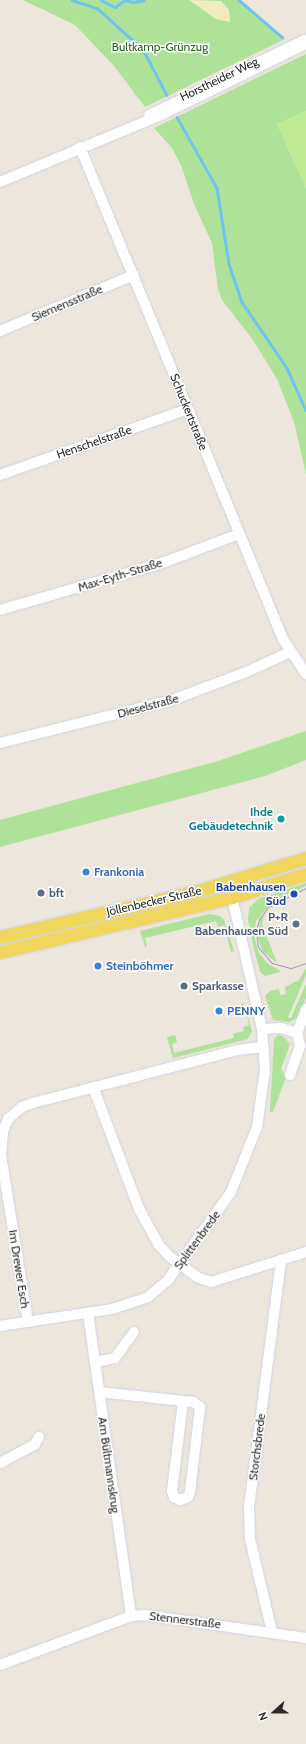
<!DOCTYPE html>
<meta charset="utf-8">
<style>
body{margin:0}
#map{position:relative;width:306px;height:1744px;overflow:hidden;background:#ece6dc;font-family:Cabin,sans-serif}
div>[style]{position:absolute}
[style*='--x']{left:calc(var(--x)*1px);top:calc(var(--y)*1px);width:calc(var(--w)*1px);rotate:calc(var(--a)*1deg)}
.green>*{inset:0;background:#ade298}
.sand>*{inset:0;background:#f1ecbf}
.pitch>*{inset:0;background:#c0ea94}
.stream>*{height:2.5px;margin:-1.25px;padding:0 1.25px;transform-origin:1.25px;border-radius:1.25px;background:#6fc4ee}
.roads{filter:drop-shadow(0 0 1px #d1d3e3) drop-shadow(0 0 1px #d1d3e3)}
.minor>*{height:10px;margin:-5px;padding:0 5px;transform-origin:5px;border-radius:5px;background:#fff}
.major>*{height:13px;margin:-6.5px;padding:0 6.5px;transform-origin:6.5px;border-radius:6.5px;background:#f0d65d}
.tram>*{height:1px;margin:-0.5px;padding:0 0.5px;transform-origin:0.5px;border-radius:0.5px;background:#9ea0b4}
.dots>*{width:11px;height:11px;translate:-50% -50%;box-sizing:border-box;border:2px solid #fff;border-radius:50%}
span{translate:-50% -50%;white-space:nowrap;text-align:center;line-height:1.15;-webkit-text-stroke:3px #fff;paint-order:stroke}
.park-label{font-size:12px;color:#25661a}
.street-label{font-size:12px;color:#2a2a2a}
.culture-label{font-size:12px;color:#0d838f;font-weight:700}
.right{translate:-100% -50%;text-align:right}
.shop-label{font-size:12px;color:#366cbe;font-weight:700}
.left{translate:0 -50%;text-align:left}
.transit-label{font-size:12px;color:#164399;font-weight:700}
.service-label{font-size:12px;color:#4e5e75;font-weight:700}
.north{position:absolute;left:254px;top:1692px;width:40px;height:40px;-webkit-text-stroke:3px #fff;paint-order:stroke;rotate:249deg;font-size:11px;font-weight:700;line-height:16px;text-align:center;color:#2a2a2a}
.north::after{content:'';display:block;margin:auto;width:14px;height:18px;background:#2a2a2a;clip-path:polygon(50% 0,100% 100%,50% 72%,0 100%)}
</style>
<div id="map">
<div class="green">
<i style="clip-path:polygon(23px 0,241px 0,285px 39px,145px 107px,114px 66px,75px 25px)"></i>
<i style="clip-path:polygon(306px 54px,306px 111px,277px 124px,306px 188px,306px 475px,295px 425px,277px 379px,253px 340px,222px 300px,218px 289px,212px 243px,194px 204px,181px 165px,172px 148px,154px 128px)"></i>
<i style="clip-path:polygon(306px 731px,306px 760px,265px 776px,0 847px,0 820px,218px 761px)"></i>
<i style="clip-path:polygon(306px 883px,306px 886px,271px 903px,256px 921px,254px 936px,259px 953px,268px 964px,279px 970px,280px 972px,265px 976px,260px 972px,254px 949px,248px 920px,249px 908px,258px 899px)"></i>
<i style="clip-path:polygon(274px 905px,264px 916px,262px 925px,277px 963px,263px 952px,258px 939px,260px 919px)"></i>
<i style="clip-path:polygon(209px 914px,220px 916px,224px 920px,234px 951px,231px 952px,224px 925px,218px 927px,216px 921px,145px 938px,147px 946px,145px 947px,140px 931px)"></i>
<i style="clip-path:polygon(306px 968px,306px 975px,288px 1017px,291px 1018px,306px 984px,306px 998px,297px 1018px,289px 1022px,273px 1020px,265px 996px,270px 991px,279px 989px,280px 995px,286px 994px,285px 987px,299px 980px)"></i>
<i style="clip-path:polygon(244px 1003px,252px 1031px,248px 1039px,173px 1058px,167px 1037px,175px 1035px,177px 1042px,172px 1044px,174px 1053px,234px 1038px,233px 1034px,244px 1031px,243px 1027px,249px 1025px,245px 1006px,238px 1006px)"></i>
<i style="clip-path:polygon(278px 1035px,283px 1036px,290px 1044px,281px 1069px,286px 1077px,273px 1112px,270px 1112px,274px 1039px)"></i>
</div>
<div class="sand">
<i style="clip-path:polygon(189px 0,221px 1px,229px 10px,230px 22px,216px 19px)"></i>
</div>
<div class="pitch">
<i style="clip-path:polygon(306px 111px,306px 188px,277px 124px)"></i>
</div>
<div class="stream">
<i style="--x:72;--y:0;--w:26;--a:18"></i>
<i style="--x:97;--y:8;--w:54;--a:42"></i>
<i style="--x:137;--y:44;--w:14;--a:51"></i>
<i style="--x:146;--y:55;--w:45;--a:62.3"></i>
<i style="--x:101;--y:0;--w:16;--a:27"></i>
<i style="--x:115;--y:7;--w:12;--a:-35"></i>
<i style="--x:125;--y:0;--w:8;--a:14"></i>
<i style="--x:133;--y:2;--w:11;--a:-10"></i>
<i style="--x:239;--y:0;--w:57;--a:40.7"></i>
<i style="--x:177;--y:117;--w:81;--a:60.6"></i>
<i style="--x:217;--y:188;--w:77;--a:81"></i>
<i style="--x:229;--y:264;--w:40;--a:71.1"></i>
<i style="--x:242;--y:302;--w:80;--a:55.7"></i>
<i style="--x:287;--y:368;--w:46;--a:65.7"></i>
</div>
<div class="roads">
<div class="minor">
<i style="--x:149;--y:115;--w:173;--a:-25.7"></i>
<i style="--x:80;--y:147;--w:532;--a:67.58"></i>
<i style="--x:283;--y:639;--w:42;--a:56.7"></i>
<i style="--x:0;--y:182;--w:177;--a:-22.6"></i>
<i style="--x:163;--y:114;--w:159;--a:-26.1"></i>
<i style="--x:0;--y:331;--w:145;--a:-22.7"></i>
<i style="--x:0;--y:475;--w:199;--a:-19.3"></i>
<i style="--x:0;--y:610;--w:169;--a:-16.2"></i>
<i style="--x:162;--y:563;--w:82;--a:-20.6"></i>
<i style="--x:0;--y:743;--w:177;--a:-14"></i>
<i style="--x:172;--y:700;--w:77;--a:-20.6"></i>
<i style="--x:244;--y:673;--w:51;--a:-24.5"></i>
<i style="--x:262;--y:1029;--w:19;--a:-3"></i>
<i style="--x:281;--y:1028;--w:17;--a:17"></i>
<i style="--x:297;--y:1033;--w:26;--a:-69"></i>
<i style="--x:290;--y:1075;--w:31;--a:-71"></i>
<i style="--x:300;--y:1046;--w:13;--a:-103"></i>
<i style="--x:93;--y:1087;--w:130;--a:69.3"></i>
<i style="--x:139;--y:1209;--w:41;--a:60.9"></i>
<i style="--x:159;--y:1245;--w:15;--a:48"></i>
<i style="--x:169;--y:1256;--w:35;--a:37"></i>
<i style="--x:197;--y:1277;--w:15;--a:20"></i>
<i style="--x:211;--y:1282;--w:100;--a:-17.5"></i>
<i style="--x:88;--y:1313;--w:306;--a:81.9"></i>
<i style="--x:28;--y:1322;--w:169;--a:-99.2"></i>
<i style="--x:1;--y:1155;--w:24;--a:-85"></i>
<i style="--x:3;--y:1131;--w:13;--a:-67"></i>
<i style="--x:8;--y:1119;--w:18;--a:-41"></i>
<i style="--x:22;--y:1107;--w:12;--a:-20"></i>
<i style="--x:33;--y:1103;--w:212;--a:-14.5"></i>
<i style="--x:238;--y:1050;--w:26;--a:-7"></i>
<i style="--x:0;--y:1326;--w:113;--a:-8.6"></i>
<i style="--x:112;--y:1309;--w:38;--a:-18"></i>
<i style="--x:148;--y:1297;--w:26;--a:-40"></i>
<i style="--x:168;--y:1280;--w:108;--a:-54.4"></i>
<i style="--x:231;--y:1192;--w:70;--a:-68.2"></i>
<i style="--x:257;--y:1127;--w:58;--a:-82"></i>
<i style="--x:265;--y:1070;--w:41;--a:-94.2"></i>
<i style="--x:262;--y:1029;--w:135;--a:-102.8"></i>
<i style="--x:95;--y:1362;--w:20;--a:-11"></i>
<i style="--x:115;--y:1358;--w:32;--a:-54"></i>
<i style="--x:99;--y:1392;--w:95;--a:6.1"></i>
<i style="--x:193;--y:1402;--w:9;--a:36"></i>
<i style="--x:200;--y:1407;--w:86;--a:96.7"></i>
<i style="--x:190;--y:1492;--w:5;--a:112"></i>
<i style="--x:188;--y:1497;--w:9;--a:159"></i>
<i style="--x:180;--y:1500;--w:7;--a:-153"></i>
<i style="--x:174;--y:1497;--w:6;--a:-108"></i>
<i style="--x:172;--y:1491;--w:90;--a:-83"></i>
<i style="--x:0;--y:1463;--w:40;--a:-28"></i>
<i style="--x:35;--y:1444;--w:8;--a:-60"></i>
<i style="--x:272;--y:1632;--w:96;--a:-103.3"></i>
<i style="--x:250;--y:1539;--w:32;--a:-92"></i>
<i style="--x:249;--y:1507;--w:249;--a:-82.6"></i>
<i style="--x:0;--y:1665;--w:140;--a:-20.5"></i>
<i style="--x:131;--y:1616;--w:14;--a:-4"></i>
<i style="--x:145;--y:1615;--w:163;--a:8.1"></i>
</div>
<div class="major">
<i style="--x:0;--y:937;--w:196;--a:-13"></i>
<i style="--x:191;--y:893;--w:120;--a:-16.9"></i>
<i style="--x:0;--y:952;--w:238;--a:-13.3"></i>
<i style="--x:232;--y:897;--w:77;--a:-17.3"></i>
</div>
</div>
<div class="tram">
<i style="--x:306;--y:888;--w:42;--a:153.4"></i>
<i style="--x:268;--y:907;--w:15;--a:127"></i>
<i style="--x:259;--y:919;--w:12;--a:104"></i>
<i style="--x:256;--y:931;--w:16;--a:83"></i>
<i style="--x:258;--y:947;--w:21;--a:49"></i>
<i style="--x:272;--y:963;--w:20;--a:15"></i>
<i style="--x:291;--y:968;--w:16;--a:-18"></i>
</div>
<div class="dots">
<i style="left:281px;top:819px;background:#0f9aa8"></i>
<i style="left:86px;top:872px;background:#3f7fe0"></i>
<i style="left:41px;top:893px;background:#5c6f8a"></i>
<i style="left:294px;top:894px;background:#1a4fb4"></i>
<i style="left:296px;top:924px;background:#5c6f8a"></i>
<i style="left:98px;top:966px;background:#3f7fe0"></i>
<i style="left:184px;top:986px;background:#5c6f8a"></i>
<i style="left:219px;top:1011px;background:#3f7fe0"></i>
</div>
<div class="park-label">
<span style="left:160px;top:47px">Bultkamp-Grünzug</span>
</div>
<div class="street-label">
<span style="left:219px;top:79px;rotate:-26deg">Horstheider Weg</span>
<span style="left:67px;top:303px;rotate:-23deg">Siemensstraße</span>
<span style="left:189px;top:412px;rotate:68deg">Schuckertstraße</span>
<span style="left:94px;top:442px;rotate:-19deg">Henschelstraße</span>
<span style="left:120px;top:575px;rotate:-17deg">Max-Eyth-Straße</span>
<span style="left:148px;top:706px;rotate:-15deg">Dieselstraße</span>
<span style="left:154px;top:901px;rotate:-13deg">Jöllenbecker Straße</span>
<span style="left:197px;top:1240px;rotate:-54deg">Splittenbrede</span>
<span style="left:19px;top:1269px;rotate:81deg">Im Drewer Esch</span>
<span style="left:257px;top:1447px;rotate:-83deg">Storchsbrede</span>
<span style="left:109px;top:1465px;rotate:82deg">Am Bültmannskrug</span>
<span style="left:185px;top:1620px;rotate:7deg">Stennerstraße</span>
</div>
<div class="culture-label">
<span class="right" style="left:273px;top:819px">Ihde<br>Gebäudetechnik</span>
</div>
<div class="shop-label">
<span class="left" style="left:94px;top:872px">Frankonia</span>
<span class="left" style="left:106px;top:966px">Steinböhmer</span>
<span class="left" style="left:227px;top:1011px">PENNY</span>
</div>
<div class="transit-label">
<span class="right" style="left:286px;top:894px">Babenhausen<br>Süd</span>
</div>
<div class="service-label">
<span class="left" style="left:49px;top:893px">bft</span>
<span class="right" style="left:288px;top:924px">P+R<br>Babenhausen Süd</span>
<span class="left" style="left:192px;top:986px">Sparkasse</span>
</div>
<div class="north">N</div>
</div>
